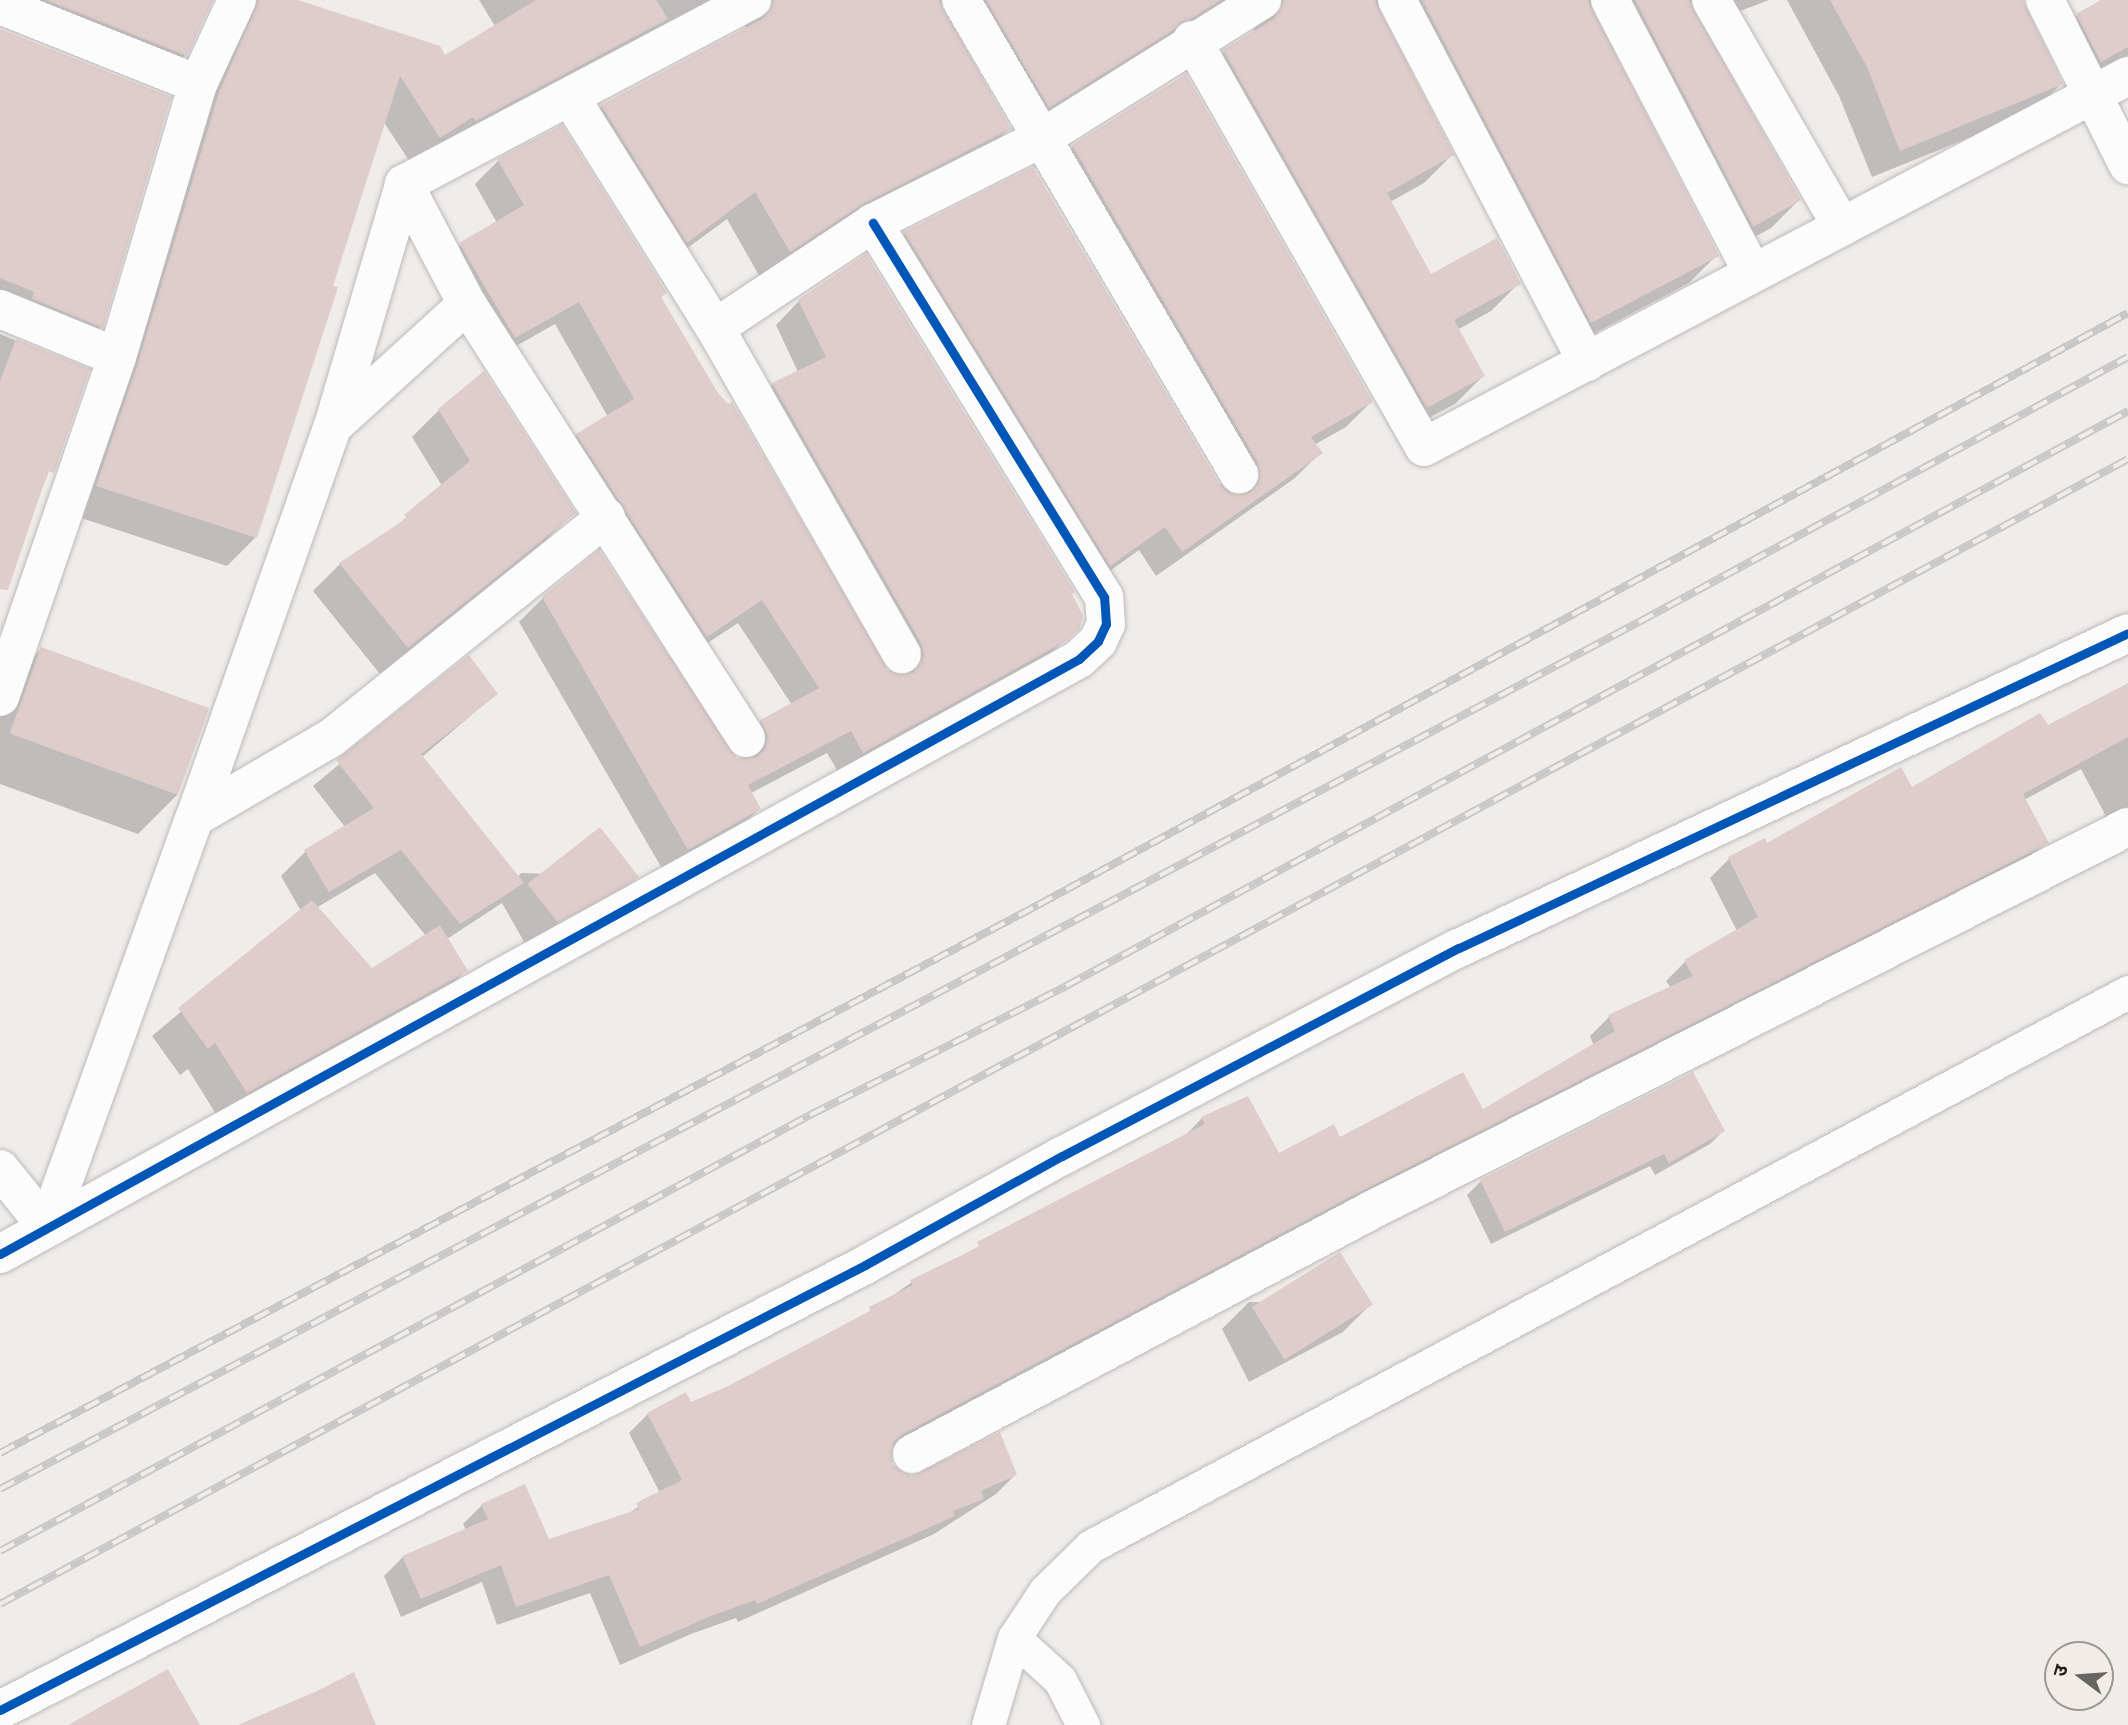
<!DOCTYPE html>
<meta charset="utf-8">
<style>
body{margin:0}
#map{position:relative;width:2128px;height:1725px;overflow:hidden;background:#efecea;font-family:"Fira Sans","Noto Sans Devanagari",sans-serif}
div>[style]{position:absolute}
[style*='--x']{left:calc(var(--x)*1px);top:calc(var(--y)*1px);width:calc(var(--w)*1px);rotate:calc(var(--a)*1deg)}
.shadow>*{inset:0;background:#0003}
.building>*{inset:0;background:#dfcdcb;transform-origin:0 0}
.roads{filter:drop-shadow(0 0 2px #bdbab9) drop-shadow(0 0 2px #bdbab9)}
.lane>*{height:33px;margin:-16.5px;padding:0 16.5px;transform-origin:16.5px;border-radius:16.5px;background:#fdfcfc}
.street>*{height:38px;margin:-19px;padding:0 19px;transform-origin:19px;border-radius:19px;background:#fdfcfc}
.secondary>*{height:38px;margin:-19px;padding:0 19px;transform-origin:19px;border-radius:19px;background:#fdfcfc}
.rail>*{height:8px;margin-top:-4px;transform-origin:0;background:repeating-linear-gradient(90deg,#f2ece7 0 16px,#c9c8c8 0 32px);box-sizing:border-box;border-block:2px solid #c9c8c8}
.cycleway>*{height:9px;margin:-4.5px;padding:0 4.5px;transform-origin:4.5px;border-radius:4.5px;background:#0057b8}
span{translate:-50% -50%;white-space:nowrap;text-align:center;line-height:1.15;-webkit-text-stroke:7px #f2ece7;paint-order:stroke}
.north{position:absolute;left:2044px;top:1641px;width:70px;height:70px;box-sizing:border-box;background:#f2ece7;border:2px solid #9d9895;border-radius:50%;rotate:286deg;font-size:19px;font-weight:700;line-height:28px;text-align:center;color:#1e1b1a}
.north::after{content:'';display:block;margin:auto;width:24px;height:32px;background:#676463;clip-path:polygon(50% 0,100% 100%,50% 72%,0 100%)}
</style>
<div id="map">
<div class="shadow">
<i style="clip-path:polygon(0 0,211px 0,185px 55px,161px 80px)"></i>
<i style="clip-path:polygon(240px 0,292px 0,445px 58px,495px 26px,479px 0,1769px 0,1706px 24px,1693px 8px,1799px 200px,1771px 228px,1725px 253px,1602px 18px,1588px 9px,1717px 255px,1689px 283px,1563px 350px,1389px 18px,1375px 9px,1452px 155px,1424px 183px,1390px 202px,1430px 276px,1519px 283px,1491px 311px,1457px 330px,1483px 376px,1455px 404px,1398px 434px,1196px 80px,1224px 52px,1254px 32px,1253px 17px,1021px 134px,943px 8px,1009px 129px,981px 157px,761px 279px,727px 219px,659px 269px,574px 134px,602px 106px,747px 29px,735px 9px,412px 165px,383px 121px,330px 287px,336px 289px,255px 538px,227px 566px,69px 514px)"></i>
<i style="clip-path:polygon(1787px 0,2022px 0,2061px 84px,2033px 112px,1872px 177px,1839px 96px)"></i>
<i style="clip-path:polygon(2104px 0,2128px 0,2128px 55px,2078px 84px,2055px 38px,2077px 15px)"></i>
<i style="clip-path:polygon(0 30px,101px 327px,77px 351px,0 320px)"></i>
<i style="clip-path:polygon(1185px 76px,1371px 402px,1346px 427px,1314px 445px,1320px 453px,1295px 478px,1156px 576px,1139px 550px,1085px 589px,880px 258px,905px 233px,1234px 495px,1048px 172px,1073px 147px)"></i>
<i style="clip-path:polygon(498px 161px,665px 293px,660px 298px,882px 666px,898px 675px,898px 667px,749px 408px,773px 384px,798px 372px,776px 325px,799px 301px,1070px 594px,1078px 627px,1040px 664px,840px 775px,827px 753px,751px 793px,759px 809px,735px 833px,664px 872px,519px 622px,543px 598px,736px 759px,744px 759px,738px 745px,761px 721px,792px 705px,738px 623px,683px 659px,554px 458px,577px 435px,608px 417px,555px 324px,491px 360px,437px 268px,461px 244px,497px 223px,475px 184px)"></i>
<i style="clip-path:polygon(0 334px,87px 370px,20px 547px,0 568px)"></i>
<i style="clip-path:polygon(439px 410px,573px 513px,546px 540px,380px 674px,313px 591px,340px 564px,391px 531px,442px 486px,412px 437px)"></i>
<i style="clip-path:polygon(41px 649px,178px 794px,138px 834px,0 784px,0 693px)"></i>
<i style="clip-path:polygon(evenodd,468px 658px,496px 694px,422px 757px,517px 878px,521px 873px,636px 877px,613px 900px,527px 947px,502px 903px,447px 939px,466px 970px,439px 998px,219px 1119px,188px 1069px,180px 1075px,152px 1036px,301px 911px,281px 876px,305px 852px,345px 827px,313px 786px,468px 658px,375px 873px,426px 936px,371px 970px,316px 908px,375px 873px)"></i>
<i style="clip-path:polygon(2128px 685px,2128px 827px,2110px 824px,2081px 769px,2024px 800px,2046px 842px,2027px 861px,1337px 1211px,891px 1448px,891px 1465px,912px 1478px,1015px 1475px,996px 1494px,934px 1534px,738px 1622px,736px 1618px,691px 1634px,620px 1665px,590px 1593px,497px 1625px,482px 1582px,401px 1617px,384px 1576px,403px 1557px,466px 1530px,463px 1524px,482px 1505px,548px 1541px,626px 1515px,660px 1493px,629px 1433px,648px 1414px,690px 1404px,729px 1387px,860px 1319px,912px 1282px,1183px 1138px,1202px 1118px,1278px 1155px,1482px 1111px,1594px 1046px,1590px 1036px,1609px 1017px,1671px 988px,1666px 981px,1685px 962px,1737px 931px,1710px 878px,1729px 859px,1912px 789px,2048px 728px)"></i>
<i style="clip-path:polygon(1723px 1131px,1710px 1144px,1655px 1175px,1650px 1166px,1491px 1244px,1467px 1195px,1481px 1181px)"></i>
<i style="clip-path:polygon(1249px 1302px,1370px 1305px,1343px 1332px,1249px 1382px,1222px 1329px)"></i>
</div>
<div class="building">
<i style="clip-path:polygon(46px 0,213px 0,187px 56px)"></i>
<i style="clip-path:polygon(259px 0,298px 0,440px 46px,445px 55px,536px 0,656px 0,668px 19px,476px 121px,473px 117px,440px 138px,400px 76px,333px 286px,338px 287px,257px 538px,96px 486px,138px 363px,219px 92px)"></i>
<i style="clip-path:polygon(774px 0,939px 0,1011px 129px,863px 204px,790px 252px,755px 192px,687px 243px,601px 105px,762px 19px)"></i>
<i style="clip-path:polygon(986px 0,1221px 0,1049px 108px)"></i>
<i style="clip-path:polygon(1284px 0,1375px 0,1454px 155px,1387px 193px,1431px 274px,1497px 238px,1521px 284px,1454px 320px,1485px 376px,1427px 408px,1223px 50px,1274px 19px)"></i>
<i style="clip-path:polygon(1422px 0,1588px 0,1719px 256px,1591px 323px)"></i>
<i style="clip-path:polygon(1635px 0,1689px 0,1801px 200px,1753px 227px)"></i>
<i style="clip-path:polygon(1830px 0,2023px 0,2063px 84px,1900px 151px,1867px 67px)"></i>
<i style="clip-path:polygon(2101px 0,2128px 0,2128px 47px,2101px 62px,2076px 14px)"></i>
<i style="clip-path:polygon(0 29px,171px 97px,103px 328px,32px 299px,34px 292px,0 278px)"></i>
<i style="clip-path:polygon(1186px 74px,1373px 402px,1311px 437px,1323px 453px,1182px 552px,1165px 527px,1110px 566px,904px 232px,1033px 167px,1220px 485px,1229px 493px,1249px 493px,1258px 484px,1258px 463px,1072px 145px)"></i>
<i style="clip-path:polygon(562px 125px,667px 293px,661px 297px,718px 393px,728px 404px,732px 402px,890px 672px,913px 673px,924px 655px,921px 643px,772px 383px,826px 357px,798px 300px,866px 254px,1075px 592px,1072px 594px,1083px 616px,1080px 628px,1066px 641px,863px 753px,851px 731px,748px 785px,761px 809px,688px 850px,542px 597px,599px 550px,737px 758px,757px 757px,765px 749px,768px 736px,760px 720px,819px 688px,762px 600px,707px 637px,576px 434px,634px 399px,579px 302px,515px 338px,459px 243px,524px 205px,497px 159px)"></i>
<i style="clip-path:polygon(16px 339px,90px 369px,54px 473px,48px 471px,8px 590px,0 589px,0 381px)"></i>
<i style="clip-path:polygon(484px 371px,576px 513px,408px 648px,339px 563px,407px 518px,404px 515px,470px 461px,438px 409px)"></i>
<i style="left:41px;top:647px;width:179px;height:92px;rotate:20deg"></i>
<i style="clip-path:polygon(469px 655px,498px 694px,421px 754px,524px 883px,460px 924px,401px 850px,329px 892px,304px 850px,374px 808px,336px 760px)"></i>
<i style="clip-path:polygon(2128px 683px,2128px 737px,2023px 794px,2049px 843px,1358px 1193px,901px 1435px,893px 1443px,892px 1464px,912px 1476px,1000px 1432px,1017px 1475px,981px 1491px,984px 1499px,953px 1511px,955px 1516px,757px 1604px,755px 1600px,711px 1616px,640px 1647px,609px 1575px,516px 1607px,501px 1565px,421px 1599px,402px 1556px,488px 1519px,481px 1504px,525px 1484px,549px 1539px,639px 1509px,636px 1503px,682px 1480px,647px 1413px,686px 1392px,691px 1402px,728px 1386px,870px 1311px,869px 1307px,913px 1285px,910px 1280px,979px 1247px,977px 1242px,1205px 1124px,1201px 1117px,1248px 1096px,1279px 1153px,1334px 1124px,1340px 1137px,1463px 1072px,1483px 1109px,1615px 1031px,1608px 1015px,1693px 976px,1684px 960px,1758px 917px,1728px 857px,1765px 838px,1767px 843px,1901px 767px,1912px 787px,2040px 713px,2048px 725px)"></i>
<i style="left:600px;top:827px;width:63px;height:92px;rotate:52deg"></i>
<i style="clip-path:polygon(312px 900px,372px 968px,440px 925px,468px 971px,247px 1093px,215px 1043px,208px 1049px,178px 1008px)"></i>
<i style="clip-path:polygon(1693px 1072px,1725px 1131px,1669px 1163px,1664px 1154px,1505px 1232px,1480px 1180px)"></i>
<i style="left:1340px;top:1252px;width:62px;height:104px;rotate:58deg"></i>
<i style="clip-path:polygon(168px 1669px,200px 1725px,68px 1725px)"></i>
<i style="clip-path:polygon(354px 1672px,376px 1725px,238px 1725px,317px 1691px)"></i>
</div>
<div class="roads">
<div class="lane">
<i style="--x:1014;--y:1638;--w:62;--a:42.4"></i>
<i style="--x:1060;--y:1680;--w:51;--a:62.9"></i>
<i style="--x:988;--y:1725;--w:91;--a:-73.4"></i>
<i style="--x:1014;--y:1638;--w:56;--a:-56.6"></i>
<i style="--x:1045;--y:1591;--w:64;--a:-44.4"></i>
<i style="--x:1091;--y:1546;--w:1176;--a:-28.11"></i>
</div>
<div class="street">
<i style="--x:961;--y:0;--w:550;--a:59.61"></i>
<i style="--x:1397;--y:0;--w:409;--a:62.3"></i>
<i style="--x:1610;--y:0;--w:308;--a:62.4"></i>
<i style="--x:1711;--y:0;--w:262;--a:60"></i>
<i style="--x:2045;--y:0;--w:185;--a:63.3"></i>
<i style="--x:0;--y:5;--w:213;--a:21.8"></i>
<i style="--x:1192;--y:40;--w:468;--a:60.3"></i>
<i style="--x:1424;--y:447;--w:796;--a:-27.79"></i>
<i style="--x:570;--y:97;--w:273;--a:57.9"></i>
<i style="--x:715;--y:328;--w:376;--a:60.2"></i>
<i style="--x:404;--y:184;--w:136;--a:62.3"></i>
<i style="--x:467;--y:304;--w:516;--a:57.26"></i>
<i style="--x:0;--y:309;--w:126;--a:22.3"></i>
<i style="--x:715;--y:328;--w:190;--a:-33.6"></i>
<i style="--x:873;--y:223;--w:189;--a:-26.7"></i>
<i style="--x:1042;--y:138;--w:260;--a:-32.1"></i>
<i style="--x:333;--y:426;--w:181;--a:-42.3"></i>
<i style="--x:606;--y:517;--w:353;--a:141.2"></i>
<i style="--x:331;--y:738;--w:157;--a:149.8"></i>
<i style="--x:195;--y:817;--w:415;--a:-70.6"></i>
<i style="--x:333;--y:426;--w:252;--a:-73.6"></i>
<i style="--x:404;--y:184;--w:394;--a:-27.9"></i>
<i style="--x:0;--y:697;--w:360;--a:-71"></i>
<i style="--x:117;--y:357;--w:285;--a:-73.5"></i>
<i style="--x:198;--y:84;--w:93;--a:-65.1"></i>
<i style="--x:0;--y:1169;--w:75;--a:51"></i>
<i style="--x:47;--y:1227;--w:436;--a:-70.2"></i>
<i style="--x:0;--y:1254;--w:1232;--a:-28.87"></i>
<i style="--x:1079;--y:659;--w:26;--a:-43"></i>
<i style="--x:1098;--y:641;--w:19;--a:-65"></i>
<i style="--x:1106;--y:624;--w:27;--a:-94"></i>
<i style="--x:1104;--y:597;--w:440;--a:-121.7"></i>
<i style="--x:912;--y:1454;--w:516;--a:-27.95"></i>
<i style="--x:1368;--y:1212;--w:852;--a:-26.87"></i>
</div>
<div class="secondary">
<i style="--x:0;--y:1710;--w:973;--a:-27.22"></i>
<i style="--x:865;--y:1265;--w:225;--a:-29"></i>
<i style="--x:1062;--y:1156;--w:448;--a:-27.7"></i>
<i style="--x:1459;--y:948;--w:739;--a:-25.21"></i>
</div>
</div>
<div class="rail">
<i style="--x:0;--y:1453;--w:1174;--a:-27.83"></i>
<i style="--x:1038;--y:905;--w:1240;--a:-28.51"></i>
<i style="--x:0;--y:1489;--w:1854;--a:-27.88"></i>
<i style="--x:1639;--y:622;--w:556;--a:-28.45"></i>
<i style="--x:0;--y:1551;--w:920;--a:-28.29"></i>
<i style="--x:810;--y:1115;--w:287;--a:-26.7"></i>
<i style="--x:1066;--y:986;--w:1208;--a:-28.43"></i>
<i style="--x:0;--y:1604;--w:2416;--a:-28.28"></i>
</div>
<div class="cycleway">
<i style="--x:0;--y:1254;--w:1232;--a:-28.87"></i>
<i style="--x:1079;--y:659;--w:26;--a:-43"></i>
<i style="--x:1098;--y:641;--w:19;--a:-65"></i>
<i style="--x:1106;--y:624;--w:27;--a:-94"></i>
<i style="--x:1104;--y:597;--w:440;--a:-121.7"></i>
<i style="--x:0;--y:1710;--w:973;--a:-27.22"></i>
<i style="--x:865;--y:1265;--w:225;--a:-29"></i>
<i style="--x:1062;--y:1156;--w:448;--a:-27.7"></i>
<i style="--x:1459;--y:948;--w:739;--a:-25.21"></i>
</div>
<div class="north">उ</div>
</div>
